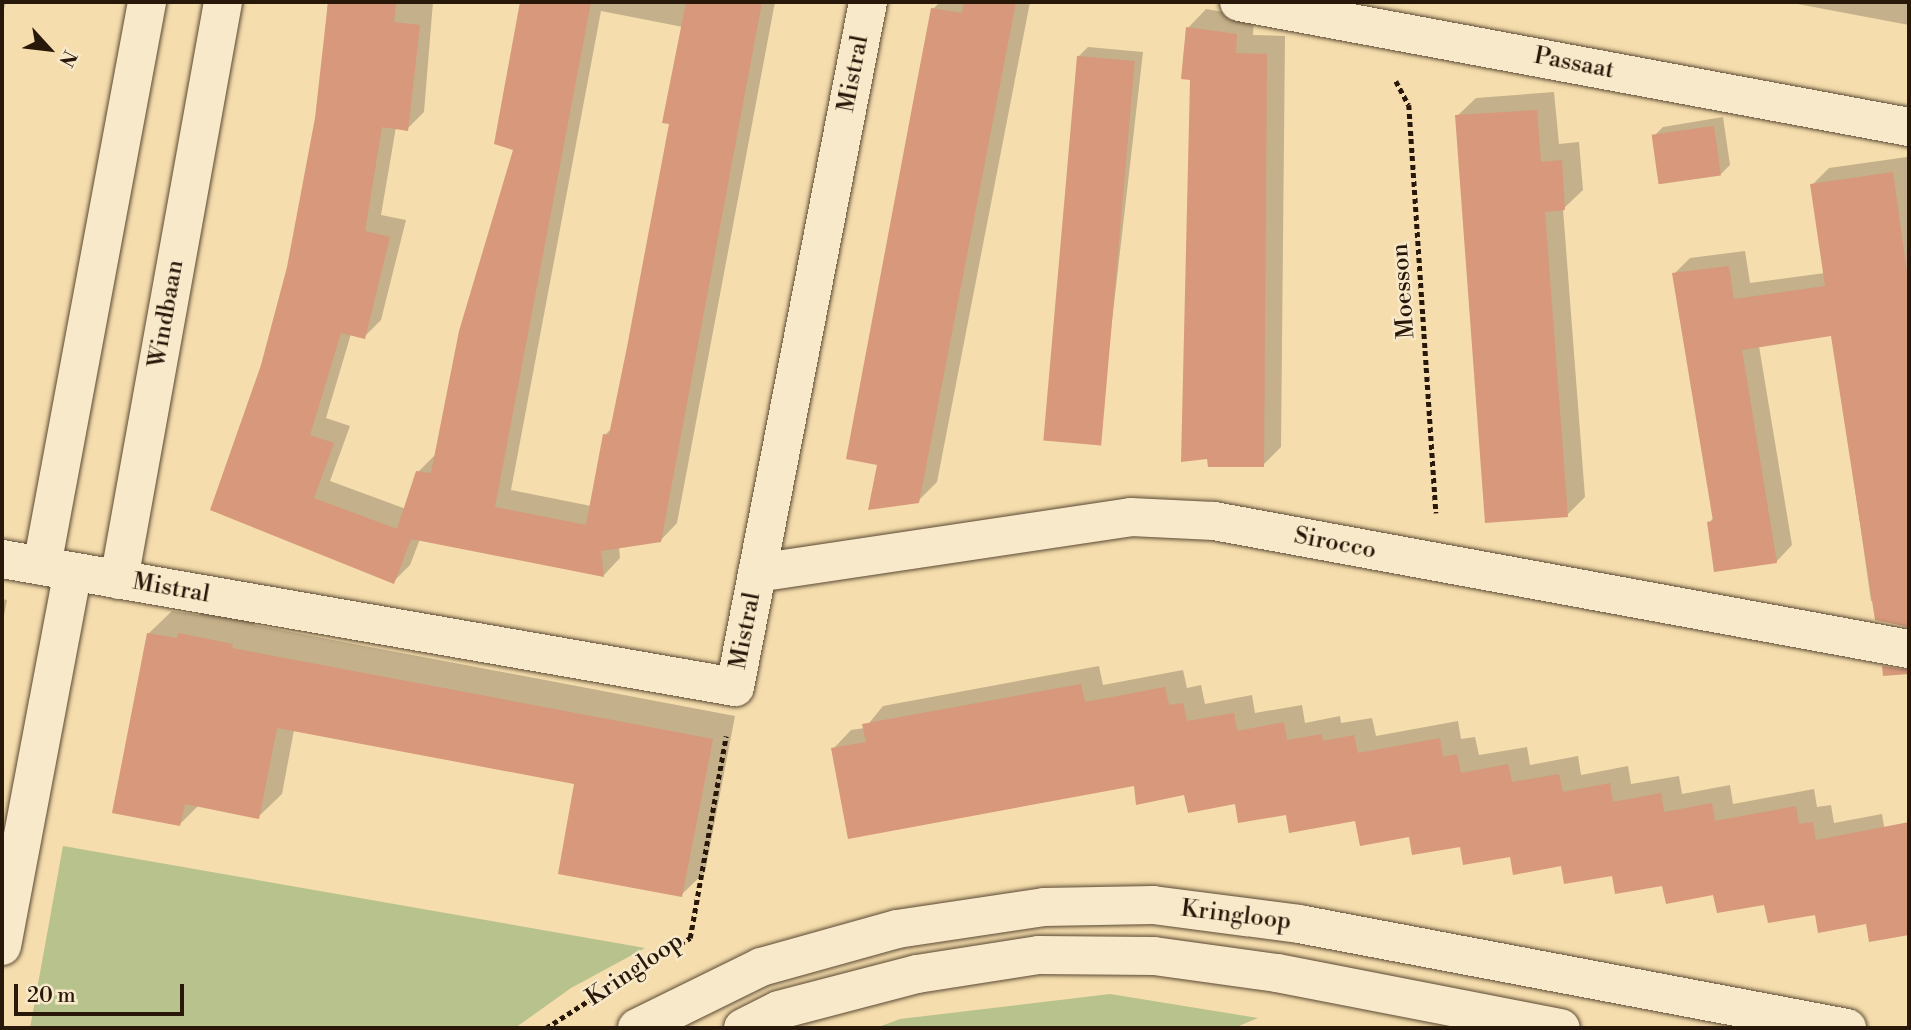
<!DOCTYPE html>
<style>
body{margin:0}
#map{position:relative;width:1911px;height:1030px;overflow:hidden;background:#f5ddad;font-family:"Libre Bodoni",serif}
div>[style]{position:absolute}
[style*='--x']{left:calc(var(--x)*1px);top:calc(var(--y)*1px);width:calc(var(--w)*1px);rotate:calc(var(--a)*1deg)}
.green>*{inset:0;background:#b7c28d}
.shadow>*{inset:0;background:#0003}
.building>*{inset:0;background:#d7987b;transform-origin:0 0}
.path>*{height:4.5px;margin-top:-2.25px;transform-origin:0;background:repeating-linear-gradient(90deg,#28180a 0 5px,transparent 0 8.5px)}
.roads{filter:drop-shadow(0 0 2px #5b4933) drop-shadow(0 0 2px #5b4933)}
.street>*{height:38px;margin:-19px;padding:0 19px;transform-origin:19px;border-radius:19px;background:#f8e9ca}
.secondary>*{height:38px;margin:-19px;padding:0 19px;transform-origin:19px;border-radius:19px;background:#f8e9ca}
span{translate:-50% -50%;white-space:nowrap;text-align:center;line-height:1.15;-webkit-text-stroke:5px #f8e9ca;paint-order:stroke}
.street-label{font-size:24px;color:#28180a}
.frame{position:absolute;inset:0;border:4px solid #28180a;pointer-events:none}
.north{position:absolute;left:14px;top:14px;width:70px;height:70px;-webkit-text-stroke:5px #f8e9ca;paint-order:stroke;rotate:117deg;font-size:19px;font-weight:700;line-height:28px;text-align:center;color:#28180a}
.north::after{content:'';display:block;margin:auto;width:24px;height:32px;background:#28180a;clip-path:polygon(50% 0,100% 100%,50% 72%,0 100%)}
.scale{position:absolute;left:14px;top:984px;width:170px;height:32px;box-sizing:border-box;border:4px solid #28180a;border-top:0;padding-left:9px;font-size:21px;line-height:24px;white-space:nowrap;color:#28180a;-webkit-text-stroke:5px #f8e9ca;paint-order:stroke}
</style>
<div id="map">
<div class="green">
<i style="clip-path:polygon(63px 846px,645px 948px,571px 988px,515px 1028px,30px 1028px)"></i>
<i style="clip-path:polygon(1110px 994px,1258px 1018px,1234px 1028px,876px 1028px,900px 1019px)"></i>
</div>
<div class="shadow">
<i style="clip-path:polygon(2px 2px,6px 2px,2px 16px)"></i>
<i style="clip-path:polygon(evenodd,328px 2px,433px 2px,424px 112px,407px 129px,396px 127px,381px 215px,406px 220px,381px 320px,364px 337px,351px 334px,326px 418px,350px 426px,330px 481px,406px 509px,418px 472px,435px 455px,515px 149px,496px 142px,522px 2px,775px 2px,677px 523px,660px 541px,619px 547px,620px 558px,604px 575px,420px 539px,410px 565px,393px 582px,212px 509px,263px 366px,288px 267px,317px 118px,328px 2px,601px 11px,683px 27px,671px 122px,613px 427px,605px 435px,591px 506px,511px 490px,601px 11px)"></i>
<i style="clip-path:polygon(940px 2px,1030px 2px,937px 482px,918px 501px,879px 463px,933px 9px)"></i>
<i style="clip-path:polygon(1787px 2px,1909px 2px,1909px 27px,1909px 25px)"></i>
<i style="clip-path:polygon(1206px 9px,1254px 17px,1253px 35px,1285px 36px,1281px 447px,1263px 465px,1191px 78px,1188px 28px)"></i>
<i style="clip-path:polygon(1088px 47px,1143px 52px,1099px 434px,1089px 443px,1079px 56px)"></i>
<i style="clip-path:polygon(1554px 92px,1559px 144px,1579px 142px,1583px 190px,1563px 209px,1585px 497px,1567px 515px,1457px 116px,1476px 98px)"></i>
<i style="clip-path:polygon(1723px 117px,1730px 165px,1721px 174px,1654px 136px,1663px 127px)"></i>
<i style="clip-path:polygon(1907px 157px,1909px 170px,1909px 608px,1871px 601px,1833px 334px,1759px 346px,1792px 545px,1776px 562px,1709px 523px,1714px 517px,1674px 274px,1690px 258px,1745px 251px,1750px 283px,1825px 273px,1812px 185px,1829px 168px)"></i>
<i style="clip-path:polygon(2px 599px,7px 600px,2px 626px)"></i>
<i style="clip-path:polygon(172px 611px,199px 615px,203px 611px,255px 621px,254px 625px,735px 716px,705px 872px,681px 895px,576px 783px,294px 730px,282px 794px,258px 817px,199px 805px,180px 824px,148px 634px)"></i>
<i style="clip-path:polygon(1099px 666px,1103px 685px,1183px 670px,1187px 688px,1201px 685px,1205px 704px,1252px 695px,1255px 713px,1302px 705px,1305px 723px,1340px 716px,1341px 723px,1372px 718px,1376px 736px,1458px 721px,1461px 739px,1475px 737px,1479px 755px,1527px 747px,1530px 765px,1578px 756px,1581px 775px,1628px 766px,1631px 784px,1679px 776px,1682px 794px,1730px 785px,1733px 804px,1814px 789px,1817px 807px,1831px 805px,1834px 823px,1882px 814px,1885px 832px,1909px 828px,1909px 933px,1870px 940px,1867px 922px,1410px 835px,1357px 819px,1288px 813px,1135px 784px,833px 749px,851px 730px,865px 728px,883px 706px)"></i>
</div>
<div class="building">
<i style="clip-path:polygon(328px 2px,396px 2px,394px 22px,420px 25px,408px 131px,382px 127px,365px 231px,390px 237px,365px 339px,341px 333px,310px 435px,334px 443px,314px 498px,397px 529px,416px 471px,431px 473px,459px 331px,513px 150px,494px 144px,520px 2px,591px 2px,495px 507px,586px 525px,603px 434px,609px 435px,627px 347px,669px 124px,662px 123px,686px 2px,762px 2px,661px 542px,601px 551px,604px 577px,411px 539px,394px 584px,210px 510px,261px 365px,287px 267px,315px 118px)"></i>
<i style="clip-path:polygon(964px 2px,1016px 2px,919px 503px,868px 510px,877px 465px,846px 459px,914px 97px,931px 8px,962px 13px)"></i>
<i style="clip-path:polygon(1186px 27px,1237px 34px,1236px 53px,1267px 54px,1264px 467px,1208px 467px,1207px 459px,1181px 462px,1190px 80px,1181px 79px)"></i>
<i style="left:1077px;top:56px;width:58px;height:386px;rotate:5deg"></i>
<i style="clip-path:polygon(1537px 110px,1541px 162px,1562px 160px,1565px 210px,1545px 212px,1568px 517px,1485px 523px,1455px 115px)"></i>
<i style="left:1714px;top:126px;width:50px;height:63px;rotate:82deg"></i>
<i style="clip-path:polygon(1893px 172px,1909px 287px,1909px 627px,1875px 620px,1831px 336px,1742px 350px,1777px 563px,1714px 572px,1707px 522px,1713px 521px,1672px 273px,1729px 266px,1734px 299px,1825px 286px,1810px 184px)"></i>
<i style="clip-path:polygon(147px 633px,177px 638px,178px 633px,233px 644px,232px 648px,713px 739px,682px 897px,558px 874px,574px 784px,277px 728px,259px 819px,185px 804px,180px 826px,112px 813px)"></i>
<i style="clip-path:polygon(1882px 666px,1909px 670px,1909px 674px,1883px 676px)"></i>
<i style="clip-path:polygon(1081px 684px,1085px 702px,1165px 687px,1169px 705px,1183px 703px,1187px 721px,1234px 713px,1237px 731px,1284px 722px,1287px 740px,1322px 734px,1323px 741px,1354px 735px,1358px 753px,1440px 738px,1443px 757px,1457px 754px,1461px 773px,1508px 764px,1512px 782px,1559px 774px,1563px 792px,1610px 783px,1613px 802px,1661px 793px,1664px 812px,1712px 803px,1715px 821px,1796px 806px,1799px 824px,1813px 822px,1816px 840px,1909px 822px,1909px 935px,1869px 942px,1866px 924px,1818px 933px,1815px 915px,1768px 923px,1764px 905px,1717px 913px,1713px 895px,1666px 904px,1662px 886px,1615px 894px,1612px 876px,1564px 884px,1561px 866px,1513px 875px,1510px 857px,1463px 865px,1460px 847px,1412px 855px,1409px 837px,1360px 846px,1355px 821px,1289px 833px,1286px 815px,1238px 823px,1235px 804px,1188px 813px,1184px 795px,1136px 805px,1134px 786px,848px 839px,831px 748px,866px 742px,862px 724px)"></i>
</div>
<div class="path">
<i style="--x:1396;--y:81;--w:27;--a:62"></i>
<i style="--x:1409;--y:105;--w:409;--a:86.2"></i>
<i style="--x:636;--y:970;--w:63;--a:-30.7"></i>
<i style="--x:690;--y:938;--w:205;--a:-79.9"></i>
<i style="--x:546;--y:1028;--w:63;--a:-32.7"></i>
</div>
<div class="roads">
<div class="street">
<i style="--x:1239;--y:2;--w:682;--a:10.57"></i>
<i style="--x:2;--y:559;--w:744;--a:9.91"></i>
<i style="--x:735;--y:687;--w:698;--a:-79.01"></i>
<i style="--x:42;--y:566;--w:574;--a:-79.45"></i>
<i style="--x:757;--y:573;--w:378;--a:-8.5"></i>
<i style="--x:1131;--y:517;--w:83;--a:2.8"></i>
<i style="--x:1214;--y:521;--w:707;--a:10.44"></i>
<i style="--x:119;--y:580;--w:587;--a:-79.8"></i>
<i style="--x:2;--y:946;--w:381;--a:-79.3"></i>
</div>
<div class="secondary">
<i style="--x:637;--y:1028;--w:138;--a:-26.2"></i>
<i style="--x:761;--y:967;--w:141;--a:-15.6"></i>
<i style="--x:897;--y:929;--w:149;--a:-8.5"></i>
<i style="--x:1044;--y:907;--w:109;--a:-1.1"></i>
<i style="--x:1153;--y:905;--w:147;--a:7.4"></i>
<i style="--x:1299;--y:924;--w:558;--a:10.75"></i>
<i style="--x:743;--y:1028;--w:40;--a:-26.6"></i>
<i style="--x:779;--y:1010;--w:143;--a:-14.6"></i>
<i style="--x:917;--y:974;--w:123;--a:-8.9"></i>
<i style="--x:1039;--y:955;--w:115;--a:0.5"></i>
<i style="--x:1154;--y:956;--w:124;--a:7.9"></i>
<i style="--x:1277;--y:973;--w:289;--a:11"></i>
</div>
</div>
<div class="street-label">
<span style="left:1574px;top:64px;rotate:11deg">Passaat</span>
<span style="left:854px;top:74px;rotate:-79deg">Mistral</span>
<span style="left:1404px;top:291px;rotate:-94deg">Moesson</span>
<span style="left:167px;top:314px;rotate:-80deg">Windbaan</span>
<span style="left:1335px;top:544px;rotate:11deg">Sirocco</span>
<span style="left:171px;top:589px;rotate:10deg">Mistral</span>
<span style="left:746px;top:631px;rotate:-79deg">Mistral</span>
<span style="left:1236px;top:916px;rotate:7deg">Kringloop</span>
<span style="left:635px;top:970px;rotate:-34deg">Kringloop</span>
</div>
<div class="frame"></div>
<div class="north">N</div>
<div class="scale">20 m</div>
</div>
